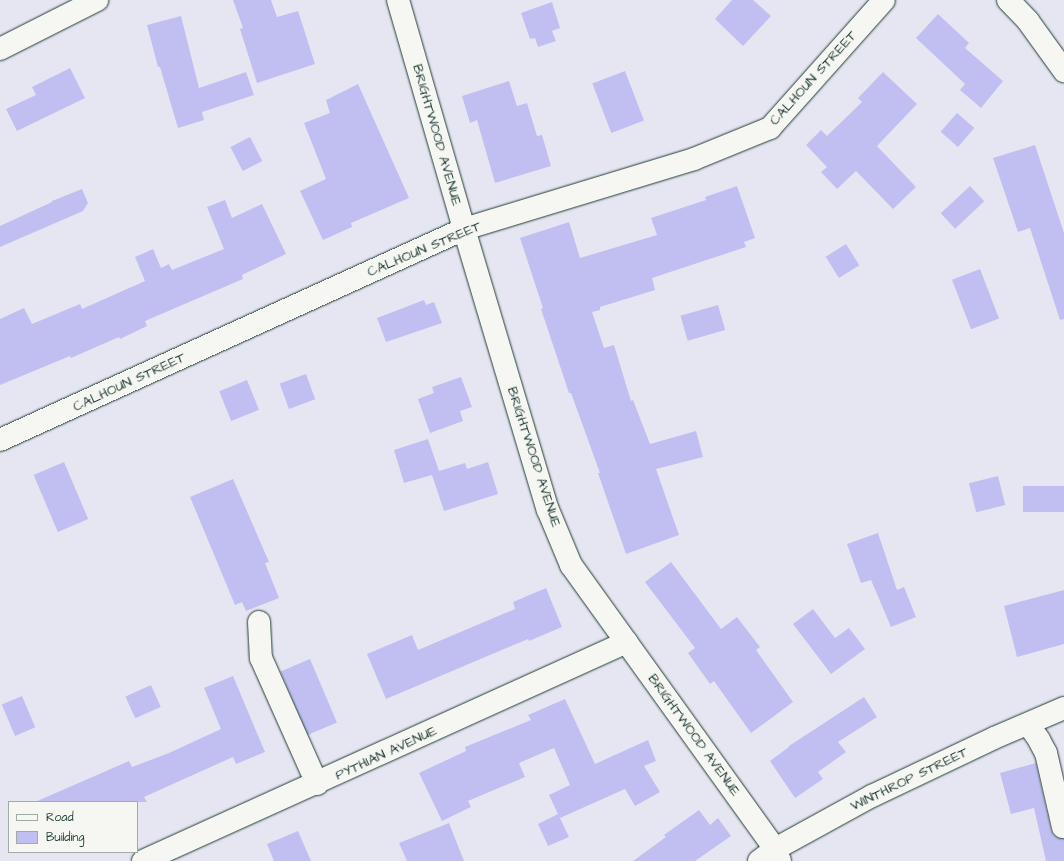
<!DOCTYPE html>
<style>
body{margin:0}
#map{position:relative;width:1064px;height:861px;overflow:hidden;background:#e6e6f2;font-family:"Architects Daughter",sans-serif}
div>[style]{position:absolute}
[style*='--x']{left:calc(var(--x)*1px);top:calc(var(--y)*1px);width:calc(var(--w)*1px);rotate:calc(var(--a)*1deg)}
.building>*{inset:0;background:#c1bff1;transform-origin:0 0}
.roads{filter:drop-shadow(0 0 1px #1f3d34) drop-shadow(0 0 1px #1f3d34)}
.minor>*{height:22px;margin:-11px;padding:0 11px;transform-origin:11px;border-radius:11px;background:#f6f6f2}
span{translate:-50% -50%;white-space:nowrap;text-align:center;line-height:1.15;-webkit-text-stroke:3px #f6f6f2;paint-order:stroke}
.street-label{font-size:14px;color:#1f3d34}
.legend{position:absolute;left:8px;top:801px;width:130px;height:52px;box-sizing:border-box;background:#f6f6f2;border:1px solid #a0aca6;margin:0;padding:5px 7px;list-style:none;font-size:12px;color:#1f3d34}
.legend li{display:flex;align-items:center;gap:8px;height:20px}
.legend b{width:20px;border:1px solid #a0aca6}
</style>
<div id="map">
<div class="building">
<i style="clip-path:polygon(233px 0,271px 0,277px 17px,298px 11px,315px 64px,257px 83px,240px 29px,243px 28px)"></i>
<i style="clip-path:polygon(732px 0,753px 0,771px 16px,743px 46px,715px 19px)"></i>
<i style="clip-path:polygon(552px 2px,560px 28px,552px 31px,556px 41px,538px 47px,535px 38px,530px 39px,521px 13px)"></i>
<i style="clip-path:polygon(938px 14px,969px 43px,965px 48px,1003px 81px,981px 108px,960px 90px,965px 84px,916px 38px)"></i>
<i style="clip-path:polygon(181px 16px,199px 88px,246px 72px,254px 95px,202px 112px,204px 120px,178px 128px,160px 67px,158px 67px,147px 25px)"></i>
<i style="clip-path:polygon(70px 68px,85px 98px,17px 131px,6px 109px,36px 95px,32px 87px)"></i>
<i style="left:625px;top:71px;width:53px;height:35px;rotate:69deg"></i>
<i style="clip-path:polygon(883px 72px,917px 104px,877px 146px,916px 187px,893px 209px,856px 171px,837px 189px,821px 172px,827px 167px,806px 145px,821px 130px,827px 136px,862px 102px,858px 98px)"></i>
<i style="clip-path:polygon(509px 81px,517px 106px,527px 103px,537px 136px,542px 135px,551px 166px,495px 183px,477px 120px,470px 123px,462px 96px)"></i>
<i style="clip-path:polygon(358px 84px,409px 198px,351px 223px,352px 227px,323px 240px,300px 191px,326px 179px,304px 123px,330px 113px,326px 100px)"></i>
<i style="left:957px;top:113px;width:23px;height:25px;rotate:41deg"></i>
<i style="left:250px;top:137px;width:27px;height:22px;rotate:63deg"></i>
<i style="clip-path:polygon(1035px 145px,1064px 233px,1064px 319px,1060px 320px,1030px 228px,1018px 232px,993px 158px)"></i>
<i style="clip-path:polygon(737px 186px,755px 238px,744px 242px,746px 247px,652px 278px,655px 290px,600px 307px,600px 310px,592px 312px,604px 348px,614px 345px,631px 401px,633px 400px,650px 444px,696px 431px,703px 457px,656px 469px,679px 535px,626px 554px,598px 473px,600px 473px,571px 393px,569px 393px,541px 309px,543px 308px,520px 238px,569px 222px,580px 258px,657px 235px,651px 218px,706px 200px,705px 197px)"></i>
<i style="left:970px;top:186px;width:21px;height:40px;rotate:47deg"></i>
<i style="clip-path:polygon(82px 189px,88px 203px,83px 211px,0 247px,0 226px,52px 202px,52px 201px)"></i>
<i style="clip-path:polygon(225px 200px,232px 218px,262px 204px,286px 254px,242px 275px,243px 279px,145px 321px,147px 326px,120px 339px,119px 337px,71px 358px,70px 356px,0 385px,0 319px,24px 308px,32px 324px,80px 304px,82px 309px,145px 281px,135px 257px,153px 249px,161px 268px,169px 264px,172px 270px,224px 249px,207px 207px)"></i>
<i style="left:846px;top:244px;width:25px;height:24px;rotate:58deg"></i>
<i style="left:980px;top:269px;width:53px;height:30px;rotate:69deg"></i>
<i style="clip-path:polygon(424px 300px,426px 305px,434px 302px,442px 323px,386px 342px,377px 318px)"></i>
<i style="left:718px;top:305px;width:26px;height:39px;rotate:74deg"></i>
<i style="left:306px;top:374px;width:27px;height:28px;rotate:70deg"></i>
<i style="clip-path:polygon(461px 377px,472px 407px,460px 411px,463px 421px,430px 433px,418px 399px,434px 393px,432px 387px)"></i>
<i style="left:247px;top:380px;width:32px;height:30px;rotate:68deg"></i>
<i style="clip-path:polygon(428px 439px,439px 471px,465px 463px,467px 469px,488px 462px,498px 494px,444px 511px,432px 475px,404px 483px,394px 450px)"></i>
<i style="left:64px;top:462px;width:62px;height:33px;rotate:67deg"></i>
<i style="left:998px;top:476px;width:30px;height:30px;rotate:76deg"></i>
<i style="clip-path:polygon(233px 479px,269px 562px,265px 563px,279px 598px,246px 611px,242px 602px,235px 605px,190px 497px)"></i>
<i style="left:1064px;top:486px;width:26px;height:41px;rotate:90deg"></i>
<i style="clip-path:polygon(878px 533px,897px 590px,904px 587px,916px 617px,891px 627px,871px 580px,861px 583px,847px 544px)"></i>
<i style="clip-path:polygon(671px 562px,721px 629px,737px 617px,760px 647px,756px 650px,793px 702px,751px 733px,714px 681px,710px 684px,688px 653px,695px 648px,645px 582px)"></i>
<i style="clip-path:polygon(546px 588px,562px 627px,529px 641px,528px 639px,386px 699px,367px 654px,412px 635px,418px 650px,515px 609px,513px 602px)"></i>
<i style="clip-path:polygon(1064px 590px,1064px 644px,1017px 657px,1004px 606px)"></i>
<i style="clip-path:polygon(813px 609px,835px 638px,849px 628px,865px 649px,831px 674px,793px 624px)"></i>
<i style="left:310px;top:659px;width:69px;height:32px;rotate:67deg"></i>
<i style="clip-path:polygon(233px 676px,265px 752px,236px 764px,233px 757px,144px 797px,147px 802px,35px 802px,129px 761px,132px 767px,169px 753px,221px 729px,204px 688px)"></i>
<i style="left:151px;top:685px;width:24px;height:28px;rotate:66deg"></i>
<i style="left:22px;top:696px;width:34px;height:22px;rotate:67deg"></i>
<i style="clip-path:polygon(864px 697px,877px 717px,838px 742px,846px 752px,818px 772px,823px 779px,795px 798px,770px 761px,789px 747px,789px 746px)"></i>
<i style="clip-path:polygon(565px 699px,595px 764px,648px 740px,656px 761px,644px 766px,660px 792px,635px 806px,625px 789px,560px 818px,569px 837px,548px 846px,538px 824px,558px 814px,549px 795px,570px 785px,554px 748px,519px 763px,525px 777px,468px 801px,471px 807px,442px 821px,419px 773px,466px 751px,465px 747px,531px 720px,528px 715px)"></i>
<i style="clip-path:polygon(1036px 763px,1051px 830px,1054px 836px,1064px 839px,1064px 861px,1046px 861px,1034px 808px,1011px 814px,1000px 773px)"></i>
<i style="clip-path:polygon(699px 810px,710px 825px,718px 818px,731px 836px,695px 861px,633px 861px,666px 837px,664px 835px)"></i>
<i style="clip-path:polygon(449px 823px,464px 861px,407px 861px,399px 843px)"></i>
<i style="clip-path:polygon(298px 831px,311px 861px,274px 861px,267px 844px)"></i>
</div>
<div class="roads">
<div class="minor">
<i style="--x:398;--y:0;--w:238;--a:73.9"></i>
<i style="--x:464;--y:229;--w:293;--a:73.4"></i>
<i style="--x:548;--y:510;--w:60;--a:67.3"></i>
<i style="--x:571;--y:565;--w:350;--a:54.3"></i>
<i style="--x:775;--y:849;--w:13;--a:67"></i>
<i style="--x:1008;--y:0;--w:29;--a:46"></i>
<i style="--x:1028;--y:21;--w:62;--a:54.2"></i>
<i style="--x:0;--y:49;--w:109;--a:-26.8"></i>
<i style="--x:0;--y:440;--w:510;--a:-24.45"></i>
<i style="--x:464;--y:229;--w:240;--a:-16.9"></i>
<i style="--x:694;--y:159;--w:82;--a:-22.2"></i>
<i style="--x:770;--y:128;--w:171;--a:-48.3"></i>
<i style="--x:259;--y:622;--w:36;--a:87"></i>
<i style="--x:261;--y:658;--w:138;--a:66"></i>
<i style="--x:1028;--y:724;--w:19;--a:55"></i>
<i style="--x:1039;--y:740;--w:15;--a:62"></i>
<i style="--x:1046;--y:753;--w:76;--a:77.1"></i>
<i style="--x:143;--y:861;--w:531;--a:-24.35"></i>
<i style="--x:759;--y:861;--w:20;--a:-37"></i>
<i style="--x:775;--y:849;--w:111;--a:-28.7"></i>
<i style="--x:872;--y:796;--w:135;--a:-25.4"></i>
<i style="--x:994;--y:738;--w:76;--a:-23.2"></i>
</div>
</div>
<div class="street-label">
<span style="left:813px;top:78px;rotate:-48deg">CALHOUN STREET</span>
<span style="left:437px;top:135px;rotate:74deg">BRIGHTWOOD AVENUE</span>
<span style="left:424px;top:249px;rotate:-23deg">CALHOUN STREET</span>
<span style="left:129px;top:382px;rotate:-25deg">CALHOUN STREET</span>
<span style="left:534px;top:457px;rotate:72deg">BRIGHTWOOD AVENUE</span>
<span style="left:694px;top:735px;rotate:54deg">BRIGHTWOOD AVENUE</span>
<span style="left:386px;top:753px;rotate:-25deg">PYTHIAN AVENUE</span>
<span style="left:909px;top:779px;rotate:-26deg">WINTHROP STREET</span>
</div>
<ul class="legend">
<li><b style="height:5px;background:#f6f6f2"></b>Road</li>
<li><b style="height:11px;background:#c1bff1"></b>Building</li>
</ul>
</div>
